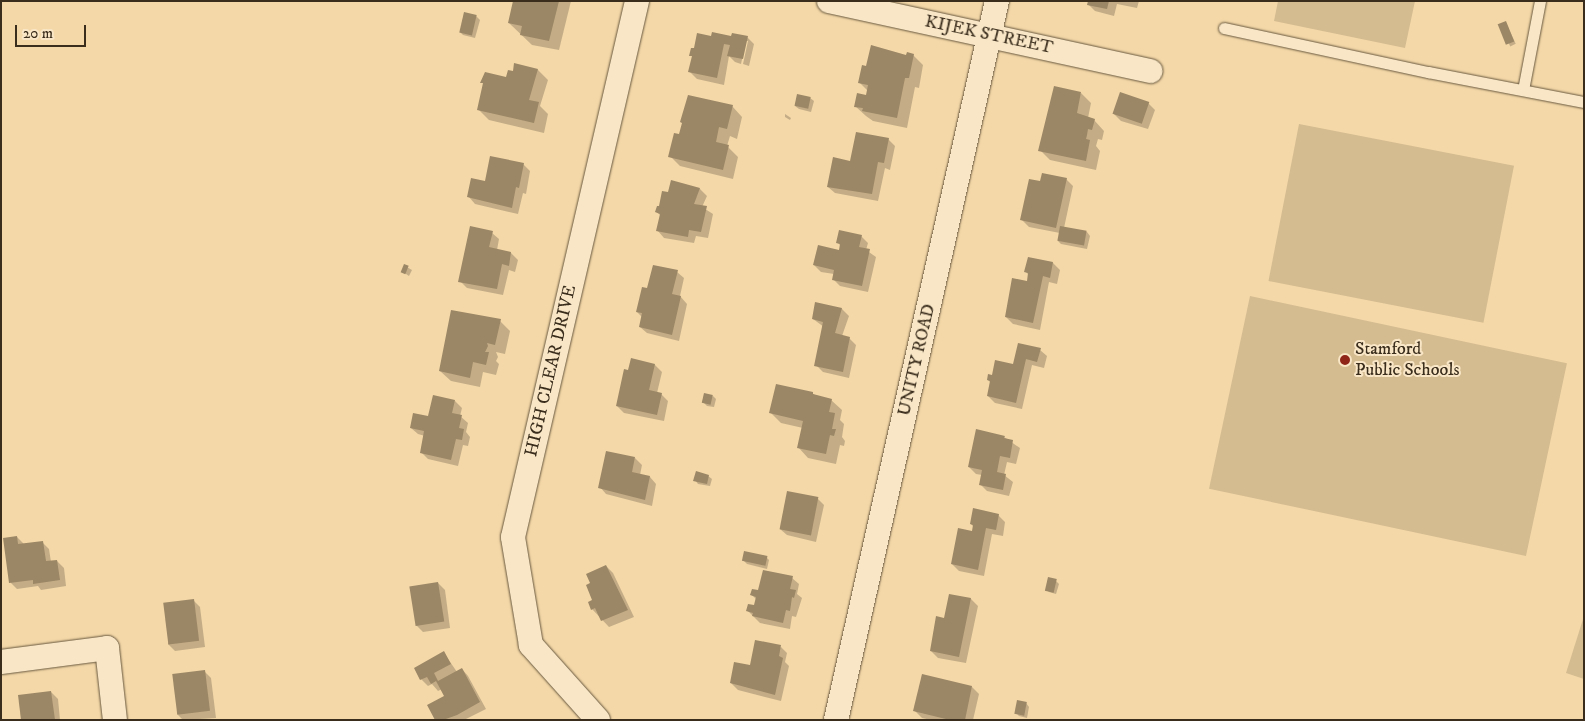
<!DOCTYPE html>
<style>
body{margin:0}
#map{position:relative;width:1585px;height:721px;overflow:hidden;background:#f4d8a8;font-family:"IM FELL DW Pica",serif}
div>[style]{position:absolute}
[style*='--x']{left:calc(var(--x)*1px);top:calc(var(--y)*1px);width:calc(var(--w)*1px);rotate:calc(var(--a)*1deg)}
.green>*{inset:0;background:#d4bb90;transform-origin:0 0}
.shadow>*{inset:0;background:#0003;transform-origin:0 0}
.building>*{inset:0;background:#9b8665;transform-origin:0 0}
.roads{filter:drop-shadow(0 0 1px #68583f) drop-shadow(0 0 1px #68583f)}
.service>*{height:11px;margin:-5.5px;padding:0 5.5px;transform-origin:5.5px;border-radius:5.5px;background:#f8e6c6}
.minor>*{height:24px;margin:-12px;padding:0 12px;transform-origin:12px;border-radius:12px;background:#f8e6c6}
.dots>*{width:14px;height:14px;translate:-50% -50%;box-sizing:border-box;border:2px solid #f8e6c6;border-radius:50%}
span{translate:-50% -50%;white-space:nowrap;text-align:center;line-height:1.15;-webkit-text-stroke:4px #f8e6c6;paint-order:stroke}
.street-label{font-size:18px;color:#3a2d1c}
.poi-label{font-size:18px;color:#3a2d1c}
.left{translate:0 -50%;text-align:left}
.frame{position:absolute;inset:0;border:2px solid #3a2d1c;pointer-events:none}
.scale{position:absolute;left:15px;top:25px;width:71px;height:22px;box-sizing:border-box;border:2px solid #3a2d1c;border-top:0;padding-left:6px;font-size:15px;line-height:18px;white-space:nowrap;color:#3a2d1c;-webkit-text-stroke:4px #f8e6c6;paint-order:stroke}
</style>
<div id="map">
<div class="green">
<i style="clip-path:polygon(1278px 1px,1415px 1px,1405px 48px,1274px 21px)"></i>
<i style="left:1299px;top:124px;width:219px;height:160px;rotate:11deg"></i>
<i style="left:1250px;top:296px;width:324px;height:197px;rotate:12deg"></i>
<i style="clip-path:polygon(1584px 616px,1584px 679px,1566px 673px)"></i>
</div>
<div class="shadow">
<i style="clip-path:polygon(514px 1px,571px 1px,559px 50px,532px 45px,509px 23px)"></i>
<i style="clip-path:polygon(1089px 1px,1139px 1px,1137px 8px,1117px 4px,1114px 16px,1095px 11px,1088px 4px)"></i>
<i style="clip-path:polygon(476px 16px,480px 20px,475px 38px,463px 35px,460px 32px)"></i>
<i style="left:1506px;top:23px;width:23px;height:6px;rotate:65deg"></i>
<i style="clip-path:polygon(747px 37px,754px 44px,749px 66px,743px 64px,748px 41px,746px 41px,741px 64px,735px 62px,729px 56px,724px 85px,697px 79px,690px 72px,693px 58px,691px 55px,712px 38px)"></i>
<i style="clip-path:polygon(913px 55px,923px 65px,919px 88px,915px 87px,907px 128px,873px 121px,866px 116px,855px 106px,867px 96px,868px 91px,859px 82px,867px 67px)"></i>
<i style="clip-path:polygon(538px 70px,548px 80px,540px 106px,548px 114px,544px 133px,489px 120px,478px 109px,484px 85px,482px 82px,507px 78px,514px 72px)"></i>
<i style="clip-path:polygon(1081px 93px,1091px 103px,1088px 118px,1094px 120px,1104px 131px,1102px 140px,1098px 139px,1096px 146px,1100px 151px,1096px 170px,1050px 160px,1040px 150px)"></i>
<i style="clip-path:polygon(810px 98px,814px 101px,811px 112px,799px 109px,795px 106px)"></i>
<i style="clip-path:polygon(1148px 103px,1155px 110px,1148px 129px,1121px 121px,1114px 114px)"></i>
<i style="clip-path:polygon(732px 106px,742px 117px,737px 139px,730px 136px,727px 146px,738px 157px,733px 179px,680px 166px,670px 156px,680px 136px)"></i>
<i style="clip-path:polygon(785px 114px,791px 118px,790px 120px,785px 117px)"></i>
<i style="clip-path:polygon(888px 139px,895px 146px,890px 170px,885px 168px,878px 201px,835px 193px,828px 187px,851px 162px)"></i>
<i style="clip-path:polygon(523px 164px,530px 171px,526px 194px,523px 193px,518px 214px,475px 204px,469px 197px,486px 183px)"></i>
<i style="clip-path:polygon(1066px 179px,1073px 186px,1064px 228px,1087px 232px,1090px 236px,1087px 249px,1061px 244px,1058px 241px,1060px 233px,1029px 227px,1022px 220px,1041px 183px)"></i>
<i style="clip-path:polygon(672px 182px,700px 189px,707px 196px,702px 207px,713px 214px,708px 238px,696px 236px,694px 243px,664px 238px,658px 231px,661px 216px,657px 212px,669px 194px)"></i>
<i style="clip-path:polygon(492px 233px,499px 239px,497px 250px,511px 253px,518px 260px,515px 272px,509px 270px,503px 295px,467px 288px,460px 281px)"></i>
<i style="clip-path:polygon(861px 236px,868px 243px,866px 250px,876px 257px,868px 292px,840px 286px,833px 279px,834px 274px,821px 272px,814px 265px,840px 251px,841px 246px,838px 243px)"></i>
<i style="clip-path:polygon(1029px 258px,1053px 263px,1060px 270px,1057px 284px,1049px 282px,1040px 330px,1013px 324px,1006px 317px,1028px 282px,1029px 275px,1026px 272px)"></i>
<i style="clip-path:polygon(405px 266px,412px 270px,409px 276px,403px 272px)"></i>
<i style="clip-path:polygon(677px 272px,684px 278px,680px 296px,687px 304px,679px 341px,647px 333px,640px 327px,642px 317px,637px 312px,648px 290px)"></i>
<i style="clip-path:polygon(816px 304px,842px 309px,849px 316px,842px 336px,849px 338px,856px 345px,849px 378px,823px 372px,816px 365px,824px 327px,813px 319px)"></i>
<i style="clip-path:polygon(500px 321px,510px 331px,505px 354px,496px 352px,498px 357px,496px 361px,499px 364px,496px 375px,483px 372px,480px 387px,451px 381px,440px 371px)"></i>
<i style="clip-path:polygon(1040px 350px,1047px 356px,1044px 368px,1032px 365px,1022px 409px,995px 403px,988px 396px,991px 383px,988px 380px)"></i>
<i style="clip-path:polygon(655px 365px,662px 372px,657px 393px,661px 394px,668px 401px,664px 421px,624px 413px,617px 406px,629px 371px)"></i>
<i style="clip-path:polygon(812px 393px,816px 396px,831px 400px,842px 410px,840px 420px,844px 424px,842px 437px,845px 441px,844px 446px,840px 445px,836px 464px,808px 458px,798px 447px,803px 428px,781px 423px,771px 413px)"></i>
<i style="clip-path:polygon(713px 396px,716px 399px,714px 407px,707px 406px,704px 403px)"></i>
<i style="clip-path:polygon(455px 401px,462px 408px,460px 416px,468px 423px,466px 432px,470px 437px,468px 446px,463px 445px,458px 466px,428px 459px,421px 452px,425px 436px,418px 434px,411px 428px)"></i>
<i style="clip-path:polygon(1004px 437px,1020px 448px,1016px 464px,1007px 462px,1004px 475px,1013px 482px,1009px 496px,987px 491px,980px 484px,982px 475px,976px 474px,969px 467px)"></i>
<i style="clip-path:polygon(635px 458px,642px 465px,640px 475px,650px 477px,656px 484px,652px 506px,606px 494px,600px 487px)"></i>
<i style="clip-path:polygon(708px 476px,712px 479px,710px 486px,698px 484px,695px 480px)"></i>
<i style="clip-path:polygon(817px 498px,824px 505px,816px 542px,787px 535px,780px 529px)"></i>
<i style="clip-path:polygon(998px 515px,1005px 522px,1003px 536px,992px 534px,984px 576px,959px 571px,952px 564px,973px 533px,974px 527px,971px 524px)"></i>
<i style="clip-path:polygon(17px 537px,24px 544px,42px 542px,49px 549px,51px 562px,57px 561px,64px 568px,66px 586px,41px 590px,38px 586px,17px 589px,10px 582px)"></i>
<i style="clip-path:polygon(766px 557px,769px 560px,767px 569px,747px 564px,744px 561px)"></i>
<i style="clip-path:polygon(606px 566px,613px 573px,634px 617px,609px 627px,592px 609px)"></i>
<i style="clip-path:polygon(792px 578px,799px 584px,797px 594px,802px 598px,796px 617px,792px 616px,790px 629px,760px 623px,748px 611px,755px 607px,757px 600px,752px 595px)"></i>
<i style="clip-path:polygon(1056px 581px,1059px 584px,1056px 594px,1049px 592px,1046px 589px)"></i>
<i style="clip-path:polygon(438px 583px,445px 590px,450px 628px,423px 632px,416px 625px)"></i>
<i style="clip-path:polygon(950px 595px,971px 599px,978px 606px,966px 663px,938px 658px,931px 651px,945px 620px)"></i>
<i style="clip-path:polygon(193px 600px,200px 607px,205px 647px,175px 651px,168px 644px)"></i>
<i style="clip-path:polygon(781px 647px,787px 653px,785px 662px,789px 666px,781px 701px,738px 690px,731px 683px)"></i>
<i style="clip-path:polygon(444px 653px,457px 672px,462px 669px,468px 676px,486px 709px,464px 720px,436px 720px,446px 696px,442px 689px,438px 691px,432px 684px,428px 686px,421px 679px)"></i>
<i style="clip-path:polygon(204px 671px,211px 678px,216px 718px,183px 720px,178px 715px)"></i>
<i style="clip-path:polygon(972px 687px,979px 694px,973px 720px,931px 720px,922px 718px,915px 711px)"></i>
<i style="clip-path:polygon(51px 692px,58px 699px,60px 720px,23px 720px)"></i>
<i style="clip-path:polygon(1026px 703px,1029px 707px,1027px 718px,1019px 716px,1016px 713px)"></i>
</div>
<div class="building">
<i style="clip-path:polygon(513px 1px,559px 1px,549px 41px,520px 35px,522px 26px,508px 23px)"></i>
<i style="clip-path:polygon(1088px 1px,1109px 1px,1107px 9px,1087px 5px)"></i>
<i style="left:464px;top:12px;width:13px;height:21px;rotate:13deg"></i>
<i style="left:1506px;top:21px;width:22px;height:9px;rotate:68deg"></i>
<i style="clip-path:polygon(712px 32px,731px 36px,732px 33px,748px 36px,743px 59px,727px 56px,730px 45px,724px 44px,717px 78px,688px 72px,692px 56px,689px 56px,691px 48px,694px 48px,697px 33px,711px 36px)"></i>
<i style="clip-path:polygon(871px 45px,906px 55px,907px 52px,914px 54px,909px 78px,905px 78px,897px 118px,862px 111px,863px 108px,854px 107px,857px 93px,866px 95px,868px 85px,858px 83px,862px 65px,866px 66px)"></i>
<i style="clip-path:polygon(514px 63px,538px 69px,529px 100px,539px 102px,534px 123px,477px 110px,483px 83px,480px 83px,485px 72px,506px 77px,508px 70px,513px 71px)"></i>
<i style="clip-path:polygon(1054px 86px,1081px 92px,1077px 113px,1095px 119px,1092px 130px,1088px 129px,1087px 135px,1086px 139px,1090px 140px,1086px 161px,1038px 151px)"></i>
<i style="left:1120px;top:92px;width:31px;height:23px;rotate:19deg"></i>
<i style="left:797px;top:94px;width:14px;height:12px;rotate:12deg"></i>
<i style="clip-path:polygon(688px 95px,733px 105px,727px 129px,719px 127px,716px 142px,729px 145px,723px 170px,668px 157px,674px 133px,679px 134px,682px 123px,680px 122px)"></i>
<i style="clip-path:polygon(856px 132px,889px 138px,884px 163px,878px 162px,872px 194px,827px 187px,833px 157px,850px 161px)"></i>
<i style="clip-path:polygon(490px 156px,524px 163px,519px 188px,516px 187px,512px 208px,467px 197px,471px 178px,485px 181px)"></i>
<i style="clip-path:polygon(1042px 173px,1067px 178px,1056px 228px,1020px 220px,1029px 179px,1040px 181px)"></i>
<i style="clip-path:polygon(671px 180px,700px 188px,694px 204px,707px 206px,701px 232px,689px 230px,688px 237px,656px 231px,660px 214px,655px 212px,657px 206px,659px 206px,662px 191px,668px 192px)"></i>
<i style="clip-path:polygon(470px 226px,493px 231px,489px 247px,511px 252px,509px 266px,502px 264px,497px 289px,458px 282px)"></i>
<i style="left:1060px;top:226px;width:27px;height:15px;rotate:10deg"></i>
<i style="clip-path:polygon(839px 230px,862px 235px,859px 247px,870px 249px,862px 286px,832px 280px,834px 270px,813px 265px,818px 245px,839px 250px,840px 244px,836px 243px)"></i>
<i style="clip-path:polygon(1028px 257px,1053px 262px,1050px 278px,1043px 276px,1033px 323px,1005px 317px,1012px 278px,1027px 281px,1028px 273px,1024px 272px)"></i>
<i style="left:404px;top:264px;width:5px;height:9px;rotate:22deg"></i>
<i style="clip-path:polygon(653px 265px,678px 270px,672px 294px,681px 296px,672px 335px,639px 327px,642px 313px,636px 312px,642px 287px,647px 288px)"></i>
<i style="clip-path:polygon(815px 302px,842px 308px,835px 333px,850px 337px,843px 372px,814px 366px,823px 322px,812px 319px)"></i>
<i style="clip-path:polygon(451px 310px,501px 319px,495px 345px,487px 343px,488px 346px,485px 352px,489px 352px,486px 365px,473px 362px,470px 378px,439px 371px)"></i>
<i style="clip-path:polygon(1018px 343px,1041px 348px,1037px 362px,1026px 359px,1016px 403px,987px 396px,990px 381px,987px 380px,988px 374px,992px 375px,995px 360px,1013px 364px)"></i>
<i style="clip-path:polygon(631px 358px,655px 364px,649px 390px,662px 393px,657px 415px,616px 406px,624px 369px,628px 370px)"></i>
<i style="clip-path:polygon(776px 384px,813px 392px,813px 394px,832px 399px,829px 412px,835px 413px,832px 429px,836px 429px,834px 436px,830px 435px,826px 454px,797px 448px,803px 421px,769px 413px)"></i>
<i style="left:704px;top:393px;width:9px;height:10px;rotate:13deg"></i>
<i style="clip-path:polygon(433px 395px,455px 400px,452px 413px,462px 415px,459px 428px,464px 429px,462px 440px,456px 439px,451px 460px,420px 453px,424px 431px,410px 428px,413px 413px,428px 416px)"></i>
<i style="clip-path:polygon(976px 429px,1005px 436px,1004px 438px,1013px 440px,1010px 458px,1000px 456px,997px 472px,1006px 474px,1003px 490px,979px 485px,982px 470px,968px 467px)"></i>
<i style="clip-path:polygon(606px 451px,635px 457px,632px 472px,650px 476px,645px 500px,598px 488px)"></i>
<i style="clip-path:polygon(696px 471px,709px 475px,707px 484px,693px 481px)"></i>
<i style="left:787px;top:491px;width:32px;height:39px;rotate:11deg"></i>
<i style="clip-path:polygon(973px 508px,999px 514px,996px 530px,986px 528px,978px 570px,951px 564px,958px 528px,972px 531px,973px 525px,970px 524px)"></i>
<i style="clip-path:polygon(17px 536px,18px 544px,43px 541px,46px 561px,57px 560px,60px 580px,33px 584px,33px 580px,9px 583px,3px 538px)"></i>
<i style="left:744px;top:551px;width:24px;height:10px;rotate:12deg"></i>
<i style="clip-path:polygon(606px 565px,628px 610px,601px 621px,595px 608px,591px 610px,588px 602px,592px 600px,586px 585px,590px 583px,586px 574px)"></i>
<i style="clip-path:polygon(763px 570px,793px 576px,790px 589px,796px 590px,794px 598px,792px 597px,790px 611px,786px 610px,783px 623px,752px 616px,753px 613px,746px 611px,748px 604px,754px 605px,756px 597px,750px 595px,752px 589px,758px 590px)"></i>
<i style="left:1048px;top:577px;width:9px;height:14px;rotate:13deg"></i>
<i style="left:438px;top:582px;width:40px;height:29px;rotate:81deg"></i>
<i style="clip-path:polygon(949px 594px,971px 598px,959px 657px,930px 651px,936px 616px,944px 618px)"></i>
<i style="left:194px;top:599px;width:42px;height:31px;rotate:83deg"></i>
<i style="clip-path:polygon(755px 640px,781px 645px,779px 656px,783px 658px,775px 695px,730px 683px,734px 662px,750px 665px)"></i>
<i style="clip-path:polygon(444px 651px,451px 664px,434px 673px,438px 681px,462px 668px,480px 702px,457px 715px,443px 720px,435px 720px,427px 705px,444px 696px,436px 681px,431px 684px,427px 677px,420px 680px,414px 668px)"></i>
<i style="left:205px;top:670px;width:41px;height:33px;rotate:83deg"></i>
<i style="clip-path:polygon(922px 674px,972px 686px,965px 720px,950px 720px,913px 711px)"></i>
<i style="clip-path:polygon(51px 691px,55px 720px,21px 720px,18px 695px)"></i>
<i style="left:1017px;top:700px;width:10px;height:14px;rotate:11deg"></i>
</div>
<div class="roads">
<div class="service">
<i style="--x:1224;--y:28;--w:209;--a:12.2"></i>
<i style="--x:1428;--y:72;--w:159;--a:10.9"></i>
<i style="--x:1523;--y:90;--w:91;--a:-79.2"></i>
</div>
<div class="minor">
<i style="--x:829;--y:1;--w:329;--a:12.3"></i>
<i style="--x:1;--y:662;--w:107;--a:-7.5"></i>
<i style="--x:107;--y:648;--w:72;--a:83.7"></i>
<i style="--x:598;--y:720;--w:101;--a:-131.8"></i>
<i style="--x:531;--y:645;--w:109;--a:-99.5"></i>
<i style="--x:513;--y:537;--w:550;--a:-76.97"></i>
<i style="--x:836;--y:720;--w:737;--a:-77.38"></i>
</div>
</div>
<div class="dots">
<i style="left:1345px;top:360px;background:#8f2418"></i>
</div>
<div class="street-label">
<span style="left:989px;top:35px;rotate:12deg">KIJEK STREET</span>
<span style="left:917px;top:360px;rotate:-77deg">UNITY ROAD</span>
<span style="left:551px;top:371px;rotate:-77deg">HIGH CLEAR DRIVE</span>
</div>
<div class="poi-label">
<span class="left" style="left:1355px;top:360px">Stamford<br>Public Schools</span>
</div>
<div class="frame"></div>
<div class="scale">20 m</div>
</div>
